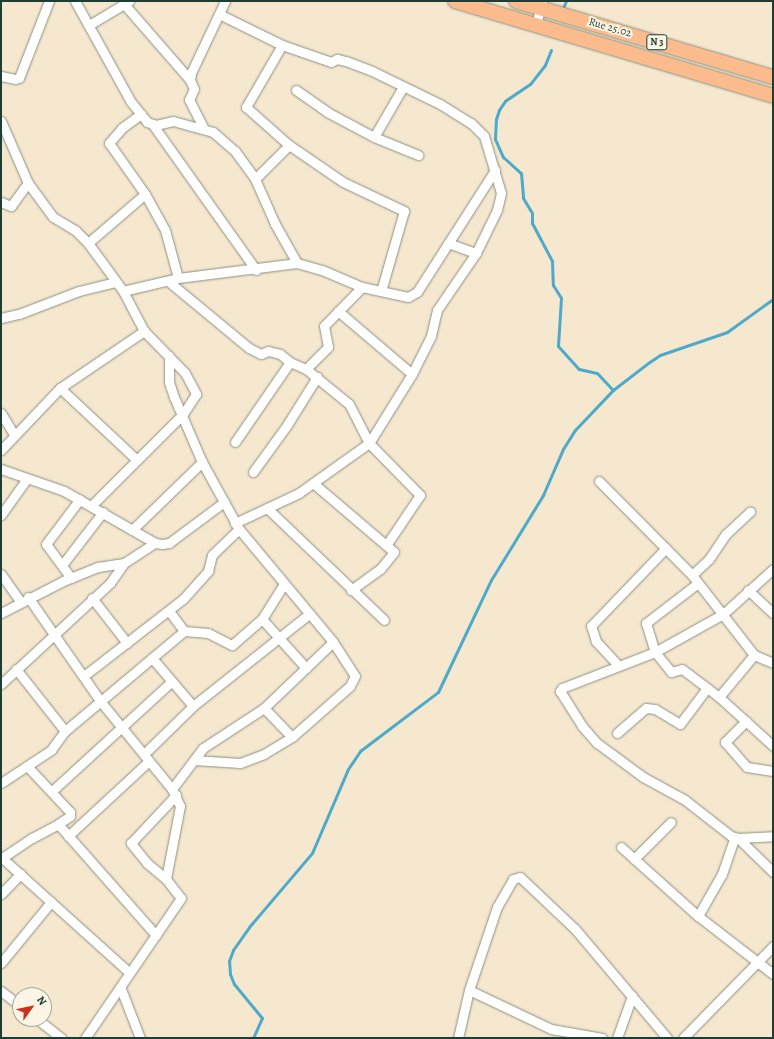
<!DOCTYPE html>
<style>
body{margin:0}
#map{position:relative;width:774px;height:1039px;overflow:hidden;background:#f6e7cf;font-family:Alegreya,serif}
div>[style]{position:absolute}
[style*='--x']{left:calc(var(--x)*1px);top:calc(var(--y)*1px);width:calc(var(--w)*1px);rotate:calc(var(--a)*1deg)}
.stream>*{height:3px;margin:-1.5px;padding:0 1.5px;transform-origin:1.5px;border-radius:1.5px;background:#4caacb}
.roads{filter:drop-shadow(0 0 1px #8a9282) drop-shadow(0 0 1px #8a9282)}
.minor>*{height:9px;margin:-4.5px;padding:0 4.5px;transform-origin:4.5px;border-radius:4.5px;background:#fff}
.primary>*{height:14px;margin:-7px;padding:0 7px;transform-origin:7px;border-radius:7px;background:#fbbb8d}
span{translate:-50% -50%;white-space:nowrap;text-align:center;line-height:1.15;-webkit-text-stroke:4px #fcf5e5;paint-order:stroke}
.shield-label span{padding:1px 3px;background:#fcf5e5;border:1px solid;border-radius:3px;-webkit-text-stroke-width:0}
.shield-label{font-size:10px;color:#1f3d34;font-weight:700}
.street-label{font-size:11px;color:#1f3d34}
.frame{position:absolute;inset:0;border:2px solid #1f3d34;pointer-events:none}
.north{position:absolute;left:12px;top:987px;width:40px;height:40px;box-sizing:border-box;background:#fcf5e5;border:1px solid #a4ab9e;border-radius:50%;rotate:57deg;font-size:11px;font-weight:700;line-height:16px;text-align:center;color:#1f3d34}
.north::after{content:'';display:block;margin:auto;width:14px;height:18px;background:#c8321e;clip-path:polygon(50% 0,100% 100%,50% 72%,0 100%)}
</style>
<div id="map">
<div class="stream">
<i style="--x:563;--y:8;--w:8;--a:-67"></i>
<i style="--x:551;--y:50;--w:16;--a:112"></i>
<i style="--x:545;--y:65;--w:24;--a:128"></i>
<i style="--x:530;--y:84;--w:30;--a:146"></i>
<i style="--x:505;--y:101;--w:11;--a:124"></i>
<i style="--x:499;--y:110;--w:9;--a:108"></i>
<i style="--x:496;--y:119;--w:20;--a:93"></i>
<i style="--x:495;--y:139;--w:20;--a:66"></i>
<i style="--x:503;--y:157;--w:24;--a:42"></i>
<i style="--x:521;--y:173;--w:25;--a:85"></i>
<i style="--x:523;--y:198;--w:17;--a:59"></i>
<i style="--x:532;--y:213;--w:10;--a:90"></i>
<i style="--x:532;--y:223;--w:43;--a:62.2"></i>
<i style="--x:552;--y:261;--w:24;--a:88"></i>
<i style="--x:553;--y:285;--w:15;--a:58"></i>
<i style="--x:561;--y:298;--w:48;--a:93.6"></i>
<i style="--x:558;--y:346;--w:31;--a:48"></i>
<i style="--x:579;--y:369;--w:18;--a:13"></i>
<i style="--x:597;--y:373;--w:23;--a:47"></i>
<i style="--x:253;--y:1038;--w:22;--a:-66"></i>
<i style="--x:262;--y:1018;--w:44;--a:-129.5"></i>
<i style="--x:234;--y:984;--w:11;--a:-112"></i>
<i style="--x:230;--y:974;--w:13;--a:-94"></i>
<i style="--x:229;--y:961;--w:12;--a:-70"></i>
<i style="--x:233;--y:950;--w:28;--a:-55"></i>
<i style="--x:249;--y:927;--w:97;--a:-49.6"></i>
<i style="--x:312;--y:853;--w:91;--a:-66.8"></i>
<i style="--x:348;--y:769;--w:22;--a:-56"></i>
<i style="--x:360;--y:751;--w:98;--a:-37.1"></i>
<i style="--x:438;--y:692;--w:124;--a:-64.7"></i>
<i style="--x:491;--y:580;--w:100;--a:-58.5"></i>
<i style="--x:543;--y:495;--w:50;--a:-66.5"></i>
<i style="--x:563;--y:449;--w:22;--a:-58"></i>
<i style="--x:575;--y:430;--w:55;--a:-46.5"></i>
<i style="--x:613;--y:390;--w:44;--a:-37.6"></i>
<i style="--x:648;--y:363;--w:14;--a:-34"></i>
<i style="--x:660;--y:355;--w:71;--a:-18.9"></i>
<i style="--x:727;--y:332;--w:57;--a:-35.7"></i>
</div>
<div class="roads">
<div class="minor">
<i style="--x:75;--y:1;--w:115;--a:61"></i>
<i style="--x:131;--y:102;--w:26;--a:51"></i>
<i style="--x:147;--y:122;--w:9;--a:18"></i>
<i style="--x:156;--y:125;--w:17;--a:-13"></i>
<i style="--x:173;--y:121;--w:41;--a:15.4"></i>
<i style="--x:213;--y:132;--w:29;--a:41"></i>
<i style="--x:235;--y:151;--w:34;--a:54"></i>
<i style="--x:255;--y:179;--w:49;--a:66"></i>
<i style="--x:275;--y:224;--w:45;--a:60.6"></i>
<i style="--x:124;--y:4;--w:101;--a:49"></i>
<i style="--x:219;--y:14;--w:70;--a:26.2"></i>
<i style="--x:282;--y:45;--w:52;--a:19.1"></i>
<i style="--x:331;--y:62;--w:7;--a:-27"></i>
<i style="--x:337;--y:59;--w:9;--a:13"></i>
<i style="--x:346;--y:61;--w:28;--a:21"></i>
<i style="--x:372;--y:71;--w:76;--a:25.9"></i>
<i style="--x:440;--y:104;--w:36;--a:32"></i>
<i style="--x:471;--y:123;--w:18;--a:45"></i>
<i style="--x:484;--y:136;--w:59;--a:73.4"></i>
<i style="--x:501;--y:193;--w:17;--a:103"></i>
<i style="--x:497;--y:210;--w:48;--a:116"></i>
<i style="--x:476;--y:253;--w:69;--a:124.4"></i>
<i style="--x:437;--y:310;--w:27;--a:103"></i>
<i style="--x:431;--y:336;--w:42;--a:116.6"></i>
<i style="--x:412;--y:374;--w:81;--a:121.9"></i>
<i style="--x:369;--y:443;--w:86;--a:144.5"></i>
<i style="--x:299;--y:493;--w:71;--a:154.9"></i>
<i style="--x:89;--y:25;--w:47;--a:-31"></i>
<i style="--x:536;--y:25;--w:25;--a:-76"></i>
<i style="--x:282;--y:45;--w:72;--a:120.1"></i>
<i style="--x:246;--y:107;--w:57;--a:41.5"></i>
<i style="--x:289;--y:145;--w:65;--a:34.4"></i>
<i style="--x:343;--y:182;--w:68;--a:25.4"></i>
<i style="--x:404;--y:211;--w:83;--a:106"></i>
<i style="--x:1;--y:76;--w:14;--a:12"></i>
<i style="--x:15;--y:79;--w:4;--a:-14"></i>
<i style="--x:19;--y:78;--w:83;--a:-68.7"></i>
<i style="--x:296;--y:90;--w:38;--a:35"></i>
<i style="--x:327;--y:112;--w:53;--a:28"></i>
<i style="--x:374;--y:137;--w:48;--a:22.2"></i>
<i style="--x:141;--y:114;--w:24;--a:144"></i>
<i style="--x:122;--y:128;--w:20;--a:131"></i>
<i style="--x:109;--y:143;--w:62;--a:54.8"></i>
<i style="--x:145;--y:194;--w:41;--a:60.9"></i>
<i style="--x:165;--y:230;--w:50;--a:74.8"></i>
<i style="--x:1;--y:121;--w:68;--a:66.5"></i>
<i style="--x:28;--y:183;--w:42;--a:53.7"></i>
<i style="--x:53;--y:217;--w:26;--a:31"></i>
<i style="--x:75;--y:230;--w:18;--a:45"></i>
<i style="--x:88;--y:243;--w:59;--a:53.9"></i>
<i style="--x:123;--y:291;--w:45;--a:62.3"></i>
<i style="--x:144;--y:331;--w:59;--a:45.7"></i>
<i style="--x:185;--y:373;--w:24;--a:62"></i>
<i style="--x:196;--y:394;--w:24;--a:123"></i>
<i style="--x:183;--y:414;--w:130;--a:135"></i>
<i style="--x:153;--y:125;--w:178;--a:54.6"></i>
<i style="--x:204;--y:129;--w:33;--a:-117"></i>
<i style="--x:189;--y:100;--w:12;--a:-66"></i>
<i style="--x:194;--y:89;--w:10;--a:-114"></i>
<i style="--x:190;--y:80;--w:7;--a:-82"></i>
<i style="--x:191;--y:73;--w:80;--a:-64.7"></i>
<i style="--x:374;--y:137;--w:58;--a:-59.9"></i>
<i style="--x:255;--y:179;--w:48;--a:-45"></i>
<i style="--x:1;--y:202;--w:11;--a:22"></i>
<i style="--x:11;--y:206;--w:29;--a:-54"></i>
<i style="--x:88;--y:243;--w:75;--a:-40.7"></i>
<i style="--x:448;--y:243;--w:30;--a:20"></i>
<i style="--x:168;--y:281;--w:105;--a:39.6"></i>
<i style="--x:249;--y:348;--w:13;--a:27"></i>
<i style="--x:261;--y:354;--w:8;--a:-23"></i>
<i style="--x:268;--y:351;--w:12;--a:14"></i>
<i style="--x:280;--y:354;--w:13;--a:39"></i>
<i style="--x:362;--y:287;--w:54;--a:134.3"></i>
<i style="--x:324;--y:326;--w:21;--a:79"></i>
<i style="--x:328;--y:347;--w:31;--a:135"></i>
<i style="--x:306;--y:369;--w:55;--a:39.1"></i>
<i style="--x:349;--y:404;--w:44;--a:62.9"></i>
<i style="--x:369;--y:443;--w:73;--a:45.6"></i>
<i style="--x:420;--y:495;--w:59;--a:124"></i>
<i style="--x:123;--y:291;--w:57;--a:-13.3"></i>
<i style="--x:178;--y:278;--w:120;--a:-7.2"></i>
<i style="--x:297;--y:263;--w:26;--a:16"></i>
<i style="--x:322;--y:270;--w:43;--a:23"></i>
<i style="--x:362;--y:287;--w:47;--a:12.3"></i>
<i style="--x:408;--y:297;--w:10;--a:-29"></i>
<i style="--x:417;--y:292;--w:145;--a:-57.4"></i>
<i style="--x:338;--y:311;--w:97;--a:40.4"></i>
<i style="--x:1;--y:318;--w:18;--a:-13"></i>
<i style="--x:19;--y:314;--w:64;--a:-21"></i>
<i style="--x:79;--y:291;--w:38;--a:-14"></i>
<i style="--x:169;--y:356;--w:26;--a:90"></i>
<i style="--x:169;--y:382;--w:16;--a:72"></i>
<i style="--x:174;--y:397;--w:71;--a:66.7"></i>
<i style="--x:202;--y:462;--w:77;--a:61.1"></i>
<i style="--x:239;--y:529;--w:147;--a:50.2"></i>
<i style="--x:333;--y:642;--w:40;--a:57.1"></i>
<i style="--x:355;--y:676;--w:11;--a:117"></i>
<i style="--x:350;--y:686;--w:77;--a:138.7"></i>
<i style="--x:292;--y:737;--w:33;--a:149"></i>
<i style="--x:264;--y:754;--w:26;--a:159"></i>
<i style="--x:240;--y:763;--w:46;--a:-176.3"></i>
<i style="--x:60;--y:388;--w:105;--a:43.1"></i>
<i style="--x:1;--y:413;--w:26;--a:59"></i>
<i style="--x:235;--y:442;--w:97;--a:-55.5"></i>
<i style="--x:290;--y:362;--w:17;--a:24"></i>
<i style="--x:1;--y:450;--w:86;--a:-46.4"></i>
<i style="--x:60;--y:388;--w:102;--a:-34.2"></i>
<i style="--x:1;--y:469;--w:67;--a:19.2"></i>
<i style="--x:64;--y:491;--w:105;--a:29.7"></i>
<i style="--x:155;--y:543;--w:7;--a:8"></i>
<i style="--x:162;--y:544;--w:7;--a:-8"></i>
<i style="--x:169;--y:543;--w:69;--a:-36.7"></i>
<i style="--x:253;--y:472;--w:58;--a:-54.1"></i>
<i style="--x:287;--y:425;--w:57;--a:-58"></i>
<i style="--x:599;--y:481;--w:132;--a:45.3"></i>
<i style="--x:692;--y:575;--w:101;--a:52.2"></i>
<i style="--x:754;--y:655;--w:21;--a:23"></i>
<i style="--x:313;--y:483;--w:106;--a:40.4"></i>
<i style="--x:394;--y:552;--w:22;--a:129"></i>
<i style="--x:380;--y:569;--w:36;--a:144"></i>
<i style="--x:267;--y:508;--w:162;--a:43.7"></i>
<i style="--x:1;--y:515;--w:43;--a:-54.5"></i>
<i style="--x:132;--y:530;--w:98;--a:-44.2"></i>
<i style="--x:62;--y:565;--w:67;--a:-52.3"></i>
<i style="--x:773;--y:569;--w:67;--a:138"></i>
<i style="--x:723;--y:614;--w:78;--a:150.8"></i>
<i style="--x:655;--y:652;--w:100;--a:158.8"></i>
<i style="--x:562;--y:688;--w:4;--a:124"></i>
<i style="--x:560;--y:691;--w:41;--a:57.8"></i>
<i style="--x:582;--y:726;--w:23;--a:49"></i>
<i style="--x:597;--y:743;--w:57;--a:36.5"></i>
<i style="--x:643;--y:777;--w:48;--a:28.7"></i>
<i style="--x:685;--y:800;--w:58;--a:38"></i>
<i style="--x:731;--y:836;--w:7;--a:16"></i>
<i style="--x:738;--y:838;--w:49;--a:44.2"></i>
<i style="--x:1;--y:574;--w:33;--a:55"></i>
<i style="--x:692;--y:575;--w:23;--a:-43"></i>
<i style="--x:709;--y:559;--w:30;--a:-56"></i>
<i style="--x:726;--y:534;--w:33;--a:-43"></i>
<i style="--x:71;--y:578;--w:42;--a:-126.3"></i>
<i style="--x:46;--y:544;--w:56;--a:-52.9"></i>
<i style="--x:698;--y:583;--w:66;--a:142.4"></i>
<i style="--x:646;--y:623;--w:30;--a:73"></i>
<i style="--x:655;--y:652;--w:26;--a:51"></i>
<i style="--x:671;--y:672;--w:11;--a:-15"></i>
<i style="--x:682;--y:669;--w:46;--a:37.1"></i>
<i style="--x:719;--y:697;--w:73;--a:42.2"></i>
<i style="--x:748;--y:590;--w:34;--a:43"></i>
<i style="--x:28;--y:597;--w:128;--a:55.2"></i>
<i style="--x:101;--y:702;--w:112;--a:50.8"></i>
<i style="--x:172;--y:789;--w:19;--a:65"></i>
<i style="--x:180;--y:806;--w:74;--a:100.9"></i>
<i style="--x:166;--y:879;--w:24;--a:52"></i>
<i style="--x:181;--y:898;--w:170;--a:124.4"></i>
<i style="--x:92;--y:598;--w:57;--a:52.1"></i>
<i style="--x:169;--y:611;--w:25;--a:53"></i>
<i style="--x:184;--y:631;--w:24;--a:5"></i>
<i style="--x:208;--y:633;--w:27;--a:27"></i>
<i style="--x:232;--y:645;--w:40;--a:-41"></i>
<i style="--x:262;--y:619;--w:40;--a:-58"></i>
<i style="--x:1;--y:613;--w:70;--a:-27.3"></i>
<i style="--x:63;--y:581;--w:38;--a:-22"></i>
<i style="--x:98;--y:567;--w:26;--a:-9"></i>
<i style="--x:124;--y:563;--w:37;--a:-33"></i>
<i style="--x:262;--y:619;--w:66;--a:48.1"></i>
<i style="--x:152;--y:658;--w:63;--a:49.5"></i>
<i style="--x:618;--y:665;--w:33;--a:-133"></i>
<i style="--x:596;--y:641;--w:16;--a:-108"></i>
<i style="--x:591;--y:626;--w:108;--a:-46.1"></i>
<i style="--x:16;--y:669;--w:79;--a:51.7"></i>
<i style="--x:85;--y:675;--w:124;--a:-37.8"></i>
<i style="--x:183;--y:599;--w:38;--a:-48"></i>
<i style="--x:208;--y:571;--w:16;--a:-76"></i>
<i style="--x:212;--y:555;--w:37;--a:-44"></i>
<i style="--x:1;--y:684;--w:149;--a:-42.8"></i>
<i style="--x:110;--y:583;--w:24;--a:-55"></i>
<i style="--x:719;--y:697;--w:55;--a:-50.2"></i>
<i style="--x:264;--y:708;--w:40;--a:46"></i>
<i style="--x:746;--y:721;--w:30;--a:135"></i>
<i style="--x:725;--y:742;--w:33;--a:49"></i>
<i style="--x:747;--y:767;--w:26;--a:9"></i>
<i style="--x:617;--y:733;--w:38;--a:-41"></i>
<i style="--x:646;--y:708;--w:9;--a:6"></i>
<i style="--x:655;--y:709;--w:29;--a:31"></i>
<i style="--x:680;--y:724;--w:45;--a:-53.1"></i>
<i style="--x:144;--y:754;--w:69;--a:-44.4"></i>
<i style="--x:193;--y:706;--w:148;--a:-38.4"></i>
<i style="--x:27;--y:766;--w:63;--a:46.9"></i>
<i style="--x:70;--y:812;--w:4;--a:90"></i>
<i style="--x:70;--y:816;--w:14;--a:146"></i>
<i style="--x:1;--y:783;--w:60;--a:-33.4"></i>
<i style="--x:51;--y:750;--w:24;--a:-54"></i>
<i style="--x:65;--y:731;--w:155;--a:-40"></i>
<i style="--x:172;--y:789;--w:51;--a:-52.9"></i>
<i style="--x:203;--y:748;--w:73;--a:-33.3"></i>
<i style="--x:264;--y:708;--w:95;--a:-43.7"></i>
<i style="--x:52;--y:791;--w:161;--a:-42.5"></i>
<i style="--x:68;--y:836;--w:110;--a:-42.8"></i>
<i style="--x:738;--y:838;--w:35;--a:-3"></i>
<i style="--x:621;--y:847;--w:103;--a:41.9"></i>
<i style="--x:698;--y:916;--w:95;--a:37.7"></i>
<i style="--x:1;--y:857;--w:173;--a:42"></i>
<i style="--x:2;--y:858;--w:36;--a:-34"></i>
<i style="--x:32;--y:838;--w:30;--a:-28"></i>
<i style="--x:58;--y:824;--w:148;--a:48.6"></i>
<i style="--x:634;--y:859;--w:52;--a:-45"></i>
<i style="--x:166;--y:879;--w:25;--a:-140"></i>
<i style="--x:147;--y:863;--w:26;--a:-129"></i>
<i style="--x:131;--y:843;--w:66;--a:-46.8"></i>
<i style="--x:1;--y:894;--w:28;--a:-46"></i>
<i style="--x:698;--y:916;--w:48;--a:-60.3"></i>
<i style="--x:722;--y:874;--w:39;--a:-71"></i>
<i style="--x:1;--y:963;--w:79;--a:-50.7"></i>
<i style="--x:121;--y:989;--w:53;--a:68.8"></i>
<i style="--x:469;--y:990;--w:88;--a:-71.4"></i>
<i style="--x:497;--y:907;--w:32;--a:-60"></i>
<i style="--x:513;--y:879;--w:7;--a:-16"></i>
<i style="--x:520;--y:877;--w:76;--a:43.4"></i>
<i style="--x:575;--y:929;--w:143;--a:49.8"></i>
<i style="--x:1;--y:991;--w:24;--a:38"></i>
<i style="--x:37;--y:1019;--w:31;--a:38"></i>
<i style="--x:458;--y:1038;--w:49;--a:-77.1"></i>
<i style="--x:469;--y:990;--w:91;--a:25.4"></i>
<i style="--x:551;--y:1029;--w:52;--a:10"></i>
<i style="--x:617;--y:1038;--w:45;--a:-70.3"></i>
<i style="--x:683;--y:1038;--w:129;--a:-45.6"></i>
</div>
<div class="primary">
<i style="--x:455;--y:1;--w:332;--a:16.6"></i>
<i style="--x:516;--y:1;--w:268;--a:16.5"></i>
</div>
</div>
<div class="shield-label">
<span style="left:657px;top:42px">N 3</span>
</div>
<div class="street-label">
<span style="left:610px;top:28px;rotate:16deg">Rue 25.02</span>
</div>
<div class="frame"></div>
<div class="north">N</div>
</div>
